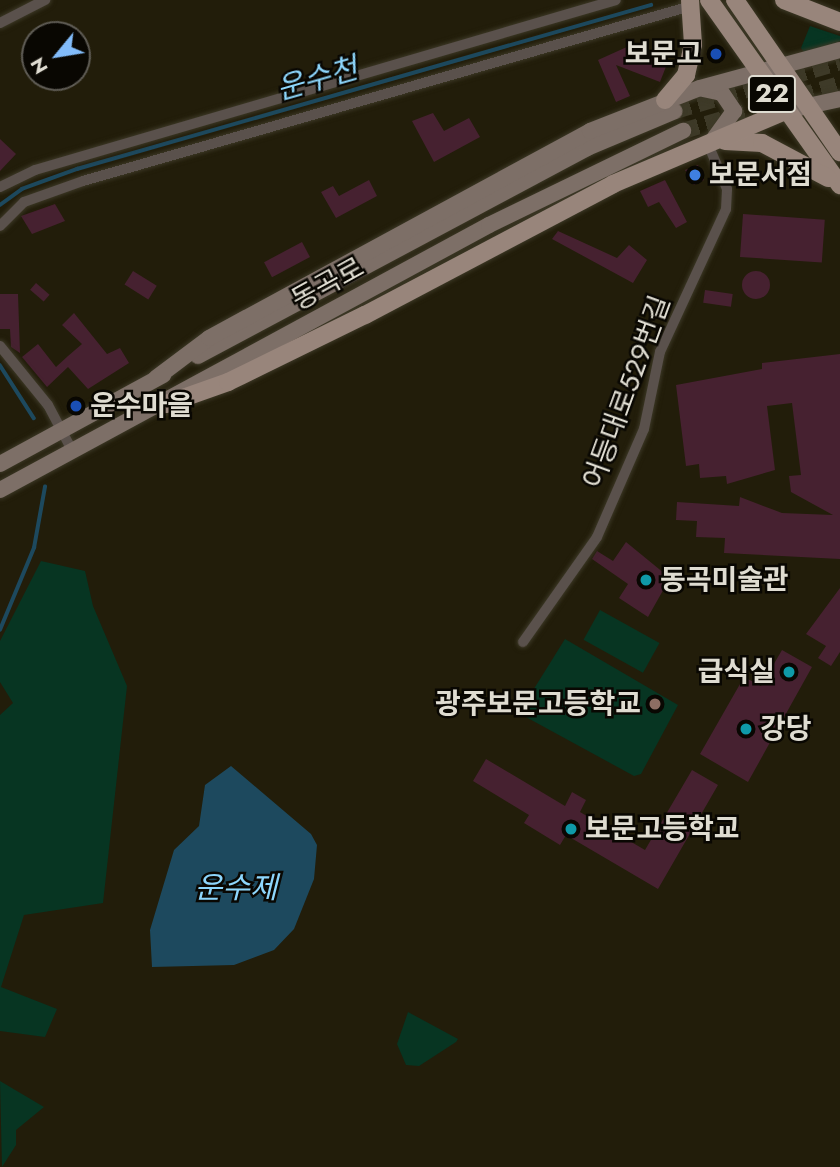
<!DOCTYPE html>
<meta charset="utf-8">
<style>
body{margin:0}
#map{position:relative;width:840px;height:1167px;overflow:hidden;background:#221d0a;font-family:Jost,"Noto Sans KR",sans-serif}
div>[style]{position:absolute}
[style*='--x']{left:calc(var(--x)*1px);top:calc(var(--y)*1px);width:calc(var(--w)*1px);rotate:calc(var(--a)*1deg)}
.green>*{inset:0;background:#073522;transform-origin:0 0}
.water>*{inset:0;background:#1d495e}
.stream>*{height:3.5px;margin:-1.75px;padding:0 1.75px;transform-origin:1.75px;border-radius:1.75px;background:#1d495e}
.building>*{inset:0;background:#462130;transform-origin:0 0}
.round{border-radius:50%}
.secondary-tunnel>*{height:16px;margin-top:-8px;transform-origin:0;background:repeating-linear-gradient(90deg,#3e3a28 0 16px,transparent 0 24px)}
.roads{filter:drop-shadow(0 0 2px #3c3826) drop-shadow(0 0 2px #3c3826)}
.minor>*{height:10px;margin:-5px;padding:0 5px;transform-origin:5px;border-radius:5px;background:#5a514c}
.secondary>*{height:16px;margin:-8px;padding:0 8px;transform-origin:8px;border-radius:8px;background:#7d6f67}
.primary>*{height:18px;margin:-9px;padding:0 9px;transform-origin:9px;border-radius:9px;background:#98857b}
.dots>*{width:19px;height:19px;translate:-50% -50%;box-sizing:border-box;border:4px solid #090702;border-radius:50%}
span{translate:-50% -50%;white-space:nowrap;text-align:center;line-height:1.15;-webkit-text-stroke:5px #090702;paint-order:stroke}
.shield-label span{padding:2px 5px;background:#090702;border:2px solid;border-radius:5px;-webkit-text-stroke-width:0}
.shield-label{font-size:26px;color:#dfdcd1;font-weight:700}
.poi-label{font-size:28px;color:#dfdcd1;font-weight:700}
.right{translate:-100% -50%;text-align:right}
.left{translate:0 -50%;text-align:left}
.street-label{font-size:28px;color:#dfdcd1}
.water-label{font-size:30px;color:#8dd6fc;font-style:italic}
.north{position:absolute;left:21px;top:21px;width:70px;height:70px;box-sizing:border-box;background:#090702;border:2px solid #5f5c55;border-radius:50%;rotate:240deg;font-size:19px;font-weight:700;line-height:28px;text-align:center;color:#dfdcd1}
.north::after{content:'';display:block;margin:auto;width:24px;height:32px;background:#82bcfa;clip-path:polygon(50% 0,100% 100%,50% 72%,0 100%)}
</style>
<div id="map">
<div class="green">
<i style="clip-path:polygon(810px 26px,840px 36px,840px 41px,807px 56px,801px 48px)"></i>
<i style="clip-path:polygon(41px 561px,85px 571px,93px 606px,127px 686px,103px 903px,24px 915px,1px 987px,57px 1009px,45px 1037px,0 1031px,0 715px,13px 703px,0 682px,0 641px)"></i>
<i style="left:600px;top:610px;width:68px;height:34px;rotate:29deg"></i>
<i style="clip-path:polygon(565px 639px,678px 705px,641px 774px,634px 776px,524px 716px,522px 708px)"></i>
<i style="clip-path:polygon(408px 1012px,458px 1039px,456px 1042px,419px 1066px,406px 1065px,397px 1044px)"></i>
<i style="clip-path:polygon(0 1081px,44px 1107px,16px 1130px,16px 1145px,2px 1167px)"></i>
</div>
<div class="water">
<i style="clip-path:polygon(231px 766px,311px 834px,317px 845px,314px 879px,294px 929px,274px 950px,234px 965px,152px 967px,150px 930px,174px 850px,199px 826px,205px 785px)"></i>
</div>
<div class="stream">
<i style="--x:0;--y:205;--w:27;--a:-36"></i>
<i style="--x:22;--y:189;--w:59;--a:-20"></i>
<i style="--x:77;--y:169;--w:597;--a:-15.95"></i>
<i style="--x:0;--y:365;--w:63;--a:57.3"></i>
<i style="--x:0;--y:630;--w:89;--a:-67.5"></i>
<i style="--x:34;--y:548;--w:62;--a:-79.8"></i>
</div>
<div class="building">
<i style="clip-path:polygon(629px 46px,667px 64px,660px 82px,616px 65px,630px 96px,616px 102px,598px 60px)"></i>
<i style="clip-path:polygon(433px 113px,444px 131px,469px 118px,480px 137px,434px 162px,412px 121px)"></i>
<i style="clip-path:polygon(0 139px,16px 154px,0 171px)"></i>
<i style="clip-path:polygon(698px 165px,704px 180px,694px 185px,685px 170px)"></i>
<i style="clip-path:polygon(369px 180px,377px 196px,336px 218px,321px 192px,333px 186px,339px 196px)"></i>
<i style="clip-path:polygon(665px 180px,687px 222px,676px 228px,659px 202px,648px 207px,640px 191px)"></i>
<i style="clip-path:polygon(55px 204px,65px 221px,32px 234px,21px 216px)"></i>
<i style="left:743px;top:214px;width:82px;height:43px;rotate:4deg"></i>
<i style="clip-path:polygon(558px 231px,617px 258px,629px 245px,647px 260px,633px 283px,552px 239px)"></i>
<i style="left:302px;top:242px;width:17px;height:43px;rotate:62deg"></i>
<i style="left:133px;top:271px;width:28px;height:16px;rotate:32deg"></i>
<i class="round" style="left:742px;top:271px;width:28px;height:28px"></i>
<i style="left:36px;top:283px;width:18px;height:9px;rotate:41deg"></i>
<i style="left:705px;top:290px;width:28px;height:13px;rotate:8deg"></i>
<i style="clip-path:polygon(0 294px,18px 294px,20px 353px,11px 347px,10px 329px,0 329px)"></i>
<i style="clip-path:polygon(74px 313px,107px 354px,120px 348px,129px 363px,88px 389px,68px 367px,47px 387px,22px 357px,38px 344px,56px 367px,68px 356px,82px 344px,62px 325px)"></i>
<i style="clip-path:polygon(840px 354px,840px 559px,724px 553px,725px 538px,696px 537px,697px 521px,676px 520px,677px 502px,739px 506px,740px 497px,782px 513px,833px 515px,791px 492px,789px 476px,801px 475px,792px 403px,767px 406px,775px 470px,727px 484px,726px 476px,700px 478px,699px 464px,686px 466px,676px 385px,762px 369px,762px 363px)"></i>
<i style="clip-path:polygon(626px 542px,670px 578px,648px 617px,619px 598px,628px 584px,592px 559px,597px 551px,613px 561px)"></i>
<i style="clip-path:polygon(840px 588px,840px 652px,831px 666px,818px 658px,826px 646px,806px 634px)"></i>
<i style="clip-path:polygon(782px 650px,812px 667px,748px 782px,700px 754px,744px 677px,761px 686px)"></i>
<i style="clip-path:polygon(486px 759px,565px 806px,572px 792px,586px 800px,580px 812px,645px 850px,692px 770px,718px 785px,658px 889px,566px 835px,560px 845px,524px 823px,529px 815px,473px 781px)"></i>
</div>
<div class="secondary-tunnel">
<i style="--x:675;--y:111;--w:172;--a:-16.5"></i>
<i style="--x:683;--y:131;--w:164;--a:-16.7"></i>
</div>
<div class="roads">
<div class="minor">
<i style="--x:0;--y:23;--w:51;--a:-27.1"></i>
<i style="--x:0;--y:187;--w:39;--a:-26"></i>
<i style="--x:35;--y:170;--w:605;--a:-16.31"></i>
<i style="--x:0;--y:226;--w:34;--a:-45"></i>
<i style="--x:24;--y:202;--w:63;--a:-19.6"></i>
<i style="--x:83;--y:181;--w:633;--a:-16.06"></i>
<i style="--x:0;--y:346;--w:76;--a:50.9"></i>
<i style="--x:48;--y:405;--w:53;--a:62"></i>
<i style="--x:523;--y:642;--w:128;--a:-54.8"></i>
<i style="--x:597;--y:537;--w:118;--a:-66.5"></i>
<i style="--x:644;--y:429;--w:79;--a:-78.3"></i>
<i style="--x:660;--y:352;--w:157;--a:-65.2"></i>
<i style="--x:726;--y:209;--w:20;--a:-87"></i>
<i style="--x:727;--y:189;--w:49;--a:-112.9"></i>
</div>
<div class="secondary">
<i style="--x:703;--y:89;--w:19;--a:12"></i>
<i style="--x:722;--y:93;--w:22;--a:56"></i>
<i style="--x:734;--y:111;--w:36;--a:126"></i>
<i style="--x:785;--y:111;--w:56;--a:-12.3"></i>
<i style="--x:198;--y:356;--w:441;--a:-28.1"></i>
<i style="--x:587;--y:148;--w:95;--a:-22.8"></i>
<i style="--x:156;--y:378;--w:66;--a:-37"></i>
<i style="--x:209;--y:338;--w:434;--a:-28.5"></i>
<i style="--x:590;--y:131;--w:118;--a:-21.4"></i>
<i style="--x:700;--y:88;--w:145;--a:-15.2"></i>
<i style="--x:0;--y:464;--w:186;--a:-28.6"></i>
<i style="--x:0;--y:490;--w:556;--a:-28.45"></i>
<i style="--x:489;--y:225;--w:216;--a:-25.9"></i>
</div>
<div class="primary">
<i style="--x:709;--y:0;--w:227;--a:54.7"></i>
<i style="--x:735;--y:0;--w:185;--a:55.4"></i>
<i style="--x:784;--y:0;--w:60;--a:21.4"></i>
<i style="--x:665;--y:100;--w:33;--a:-50"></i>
<i style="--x:686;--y:75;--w:32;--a:-77"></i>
<i style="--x:693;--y:44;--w:44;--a:-93.9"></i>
<i style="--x:725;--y:141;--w:37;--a:3"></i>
<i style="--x:762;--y:143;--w:75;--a:27.9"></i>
<i style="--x:166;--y:404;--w:66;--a:-19.5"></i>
<i style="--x:228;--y:382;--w:153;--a:-26.1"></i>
<i style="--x:365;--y:315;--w:280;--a:-27.8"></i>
<i style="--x:613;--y:184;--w:187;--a:-23"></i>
</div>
</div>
<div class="dots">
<i style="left:716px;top:54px;background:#1a4fb4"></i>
<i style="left:695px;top:175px;background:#3f7fe0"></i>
<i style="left:76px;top:406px;background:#1a4fb4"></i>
<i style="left:646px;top:580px;background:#0f9aa8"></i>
<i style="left:789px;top:672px;background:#0f9aa8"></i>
<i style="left:655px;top:704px;background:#8d6e63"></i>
<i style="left:746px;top:729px;background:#0f9aa8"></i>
<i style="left:571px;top:829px;background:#0f9aa8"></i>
</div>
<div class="shield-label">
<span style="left:772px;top:94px">22</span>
</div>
<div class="poi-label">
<span class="right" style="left:702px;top:54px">보문고</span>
<span class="left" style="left:709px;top:175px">보문서점</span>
<span class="left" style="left:90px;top:406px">운수마을</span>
<span class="left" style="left:660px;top:580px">동곡미술관</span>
<span class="right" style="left:775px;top:672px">급식실</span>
<span class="right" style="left:641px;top:704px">광주보문고등학교</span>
<span class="left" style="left:760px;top:729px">강당</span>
<span class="left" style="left:585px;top:829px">보문고등학교</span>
</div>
<div class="street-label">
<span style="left:328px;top:284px;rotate:-29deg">동곡로</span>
<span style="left:627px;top:392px;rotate:-70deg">어등대로529번길</span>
</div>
<div class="water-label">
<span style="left:317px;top:79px;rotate:-16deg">운수천</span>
<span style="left:236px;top:888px">운수제</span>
</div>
<div class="north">N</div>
</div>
